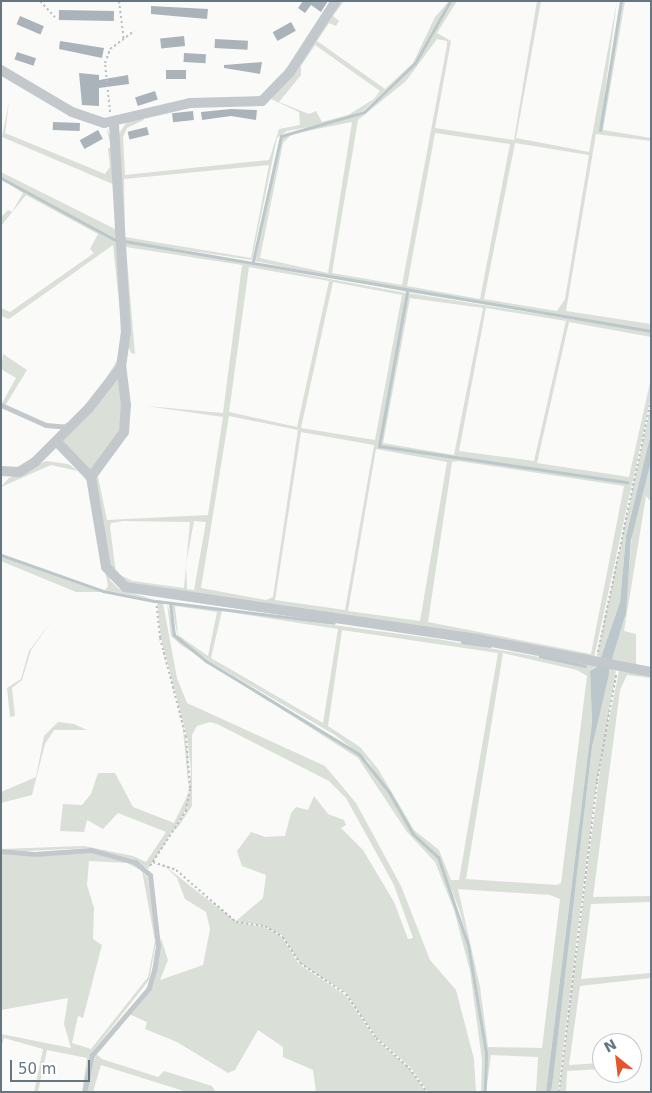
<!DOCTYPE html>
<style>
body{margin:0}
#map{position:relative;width:652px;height:1093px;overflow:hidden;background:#fafaf8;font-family:"DejaVu Sans",sans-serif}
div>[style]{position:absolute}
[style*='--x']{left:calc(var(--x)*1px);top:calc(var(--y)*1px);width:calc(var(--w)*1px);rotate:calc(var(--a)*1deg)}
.green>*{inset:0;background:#dadfd7}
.water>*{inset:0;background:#bbc7cb}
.stream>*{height:3px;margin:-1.5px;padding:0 1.5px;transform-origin:1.5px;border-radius:1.5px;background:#bbc7cb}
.building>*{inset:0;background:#aab3b9;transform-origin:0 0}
.path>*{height:2px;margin-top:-1px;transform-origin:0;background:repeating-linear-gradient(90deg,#bbbfc2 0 2.5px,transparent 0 5px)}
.service>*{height:5px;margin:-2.5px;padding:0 2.5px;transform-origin:2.5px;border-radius:2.5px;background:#c3c8cc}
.minor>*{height:10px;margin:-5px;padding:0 5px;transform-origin:5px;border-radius:5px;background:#c3c8cc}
span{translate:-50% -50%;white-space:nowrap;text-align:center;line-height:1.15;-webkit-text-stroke:5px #fff;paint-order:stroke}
.frame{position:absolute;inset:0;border:2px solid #657683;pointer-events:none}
.north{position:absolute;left:592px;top:1033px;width:50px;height:50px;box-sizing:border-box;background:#fff;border:1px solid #c1c8cd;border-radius:50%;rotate:331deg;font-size:14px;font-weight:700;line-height:20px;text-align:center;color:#657683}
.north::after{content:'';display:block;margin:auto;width:18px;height:22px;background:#e4572e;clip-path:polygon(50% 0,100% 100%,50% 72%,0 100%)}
.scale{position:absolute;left:10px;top:1060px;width:80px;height:22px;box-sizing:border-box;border:2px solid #657683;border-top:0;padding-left:6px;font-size:15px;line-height:18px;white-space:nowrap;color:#657683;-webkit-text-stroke:4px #fff;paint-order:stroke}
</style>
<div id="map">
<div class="green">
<i style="clip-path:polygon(evenodd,339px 1px,344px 1px,333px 16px,339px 21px,336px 26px,329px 23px,317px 41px,385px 89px,413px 63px,435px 17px,449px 1px,414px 63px,363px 111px,335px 122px,287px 131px,277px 138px,252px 260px,124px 241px,406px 293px,379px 447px,627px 483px,380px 446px,408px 293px,651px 332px,651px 337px,569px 322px,537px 463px,629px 477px,651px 378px,651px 397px,594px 658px,138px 590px,112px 573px,95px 478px,97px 472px,107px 520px,208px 515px,223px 417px,146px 406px,223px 413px,242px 265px,126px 247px,135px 354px,131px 353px,129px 348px,118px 137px,120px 132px,126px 123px,143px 117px,144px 120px,127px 128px,123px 137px,125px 175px,269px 160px,279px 129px,300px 125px,299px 112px,271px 99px,339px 1px,315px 45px,380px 91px,374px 99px,348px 115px,322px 122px,316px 111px,309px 114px,279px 102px,301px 75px,301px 66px,315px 45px,339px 1px,269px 165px,251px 258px,125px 237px,124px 179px,269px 165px,339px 1px,249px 267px,329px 281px,297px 427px,229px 412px,249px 267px,339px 1px,333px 282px,402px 295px,375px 440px,301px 428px,333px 282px,339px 1px,410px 298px,483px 308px,454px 455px,383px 443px,410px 298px,339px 1px,486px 308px,566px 321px,534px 461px,459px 451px,486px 308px,339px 1px,229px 416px,298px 430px,273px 597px,266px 600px,201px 588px,229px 416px,339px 1px,301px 432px,374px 445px,345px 610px,275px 600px,301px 432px,339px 1px,376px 449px,447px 462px,420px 621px,348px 611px,376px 449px,339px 1px,458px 461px,624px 486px,591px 654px,428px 622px,452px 462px,458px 461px,339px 1px,123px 521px,190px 522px,184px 588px,133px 581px,116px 573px,110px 527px,111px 523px,123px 521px,339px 1px,194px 521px,206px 522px,194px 590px,187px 589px,186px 564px,194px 521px)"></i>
<i style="clip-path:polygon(evenodd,451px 1px,457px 1px,437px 33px,451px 41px,435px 128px,514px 140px,537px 1px,541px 1px,516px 138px,589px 152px,617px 1px,600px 130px,622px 1px,625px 1px,603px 130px,651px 138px,651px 141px,596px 134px,566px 311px,651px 324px,651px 330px,407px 292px,255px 261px,282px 137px,364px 113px,416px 64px,451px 1px,437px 39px,447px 41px,447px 45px,402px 285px,332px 273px,358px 120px,406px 81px,437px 39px,451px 1px,352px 122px,328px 273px,260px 258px,283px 143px,292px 134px,352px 122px,451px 1px,435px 133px,510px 144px,480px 299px,407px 286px,435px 133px,451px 1px,515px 143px,589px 155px,565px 299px,557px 311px,484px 299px,515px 143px)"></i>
<i style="clip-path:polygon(9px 102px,5px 133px,105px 174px,110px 167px,108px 149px,111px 146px,106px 127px,111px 138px,115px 185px,2px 137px)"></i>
<i style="clip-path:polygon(1px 172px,117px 230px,124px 337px,121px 359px,115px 372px,98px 396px,66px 427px,58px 427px,71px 421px,96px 394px,120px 356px,122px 331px,113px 245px,9px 319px,1px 316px,1px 308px,10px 312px,94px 253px,90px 249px,98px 234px,26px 195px,1px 226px,1px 217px,8px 210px,12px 212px,23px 193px,1px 179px,116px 239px,1px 177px)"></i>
<i style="clip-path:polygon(3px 354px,27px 370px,5px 406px,1px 405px,16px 378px,1px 369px)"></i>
<i style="clip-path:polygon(118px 379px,123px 399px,122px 428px,91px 472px,62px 441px)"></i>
<i style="clip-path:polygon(651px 404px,651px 433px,626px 536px,620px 602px,600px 660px,596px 659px)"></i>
<i style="clip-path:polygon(46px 461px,68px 464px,87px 477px,110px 580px,119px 589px,155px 600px,105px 590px,108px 586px,87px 481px,78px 471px,51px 465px,1px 487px,9px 478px)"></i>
<i style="clip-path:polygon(651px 462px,651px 502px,646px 496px,624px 631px,636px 634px,636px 665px,611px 663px,625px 617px,632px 535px)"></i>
<i style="clip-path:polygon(1px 557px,78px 584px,103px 592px,76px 592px,1px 561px)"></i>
<i style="clip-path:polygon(evenodd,156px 597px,328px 619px,536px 652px,598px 665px,590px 671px,592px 722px,546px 1092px,536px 1092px,538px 1057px,491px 1055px,486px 1092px,487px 1053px,469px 945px,459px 909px,438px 857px,413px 833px,368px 761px,335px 735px,207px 660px,178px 638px,171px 603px,437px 639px,585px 665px,437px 637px,156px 597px,175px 606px,217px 612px,208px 656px,178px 635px,175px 606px,156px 597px,222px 611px,338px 629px,323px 723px,211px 658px,222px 611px,156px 597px,342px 630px,498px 653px,459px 880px,451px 880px,439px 850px,414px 830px,378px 769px,360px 747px,328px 726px,342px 630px,156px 597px,503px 653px,577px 670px,587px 676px,561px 883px,557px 885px,466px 879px,503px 653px,156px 597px,458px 889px,550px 895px,560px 899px,542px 1048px,488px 1047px,480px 987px,458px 889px)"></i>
<i style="clip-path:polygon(157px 602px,163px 603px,177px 678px,187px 703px,325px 766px,356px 803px,401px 886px,430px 960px,456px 990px,474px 1059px,476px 1092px,428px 1092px,410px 1067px,377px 1038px,346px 993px,300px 963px,283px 936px,265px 926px,236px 921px,263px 898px,266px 875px,242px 866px,237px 851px,251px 832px,265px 837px,285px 836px,291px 813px,296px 807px,308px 810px,314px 796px,328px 814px,344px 820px,346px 825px,341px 828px,363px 850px,394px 902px,408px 939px,413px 938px,394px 885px,346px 798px,329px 781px,217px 724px,210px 722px,197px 726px,192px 735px,192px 806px,178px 827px,169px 835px,187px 811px,191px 770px,187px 737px,161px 638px)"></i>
<i style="clip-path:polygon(167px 603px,177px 639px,206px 661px,359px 755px,389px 792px,412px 834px,437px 858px,467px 945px,485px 1054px,484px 1092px,481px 1092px,482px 1060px,470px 971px,454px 910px,435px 862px,407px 832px,358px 758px,181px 645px,171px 636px)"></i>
<i style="clip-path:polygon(53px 619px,31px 650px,22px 680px,12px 688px,15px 716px,10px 717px,7px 688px,21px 679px,29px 651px)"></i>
<i style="clip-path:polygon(609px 668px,616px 671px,593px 808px,558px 1092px,551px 1092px,592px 747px)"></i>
<i style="clip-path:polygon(619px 671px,651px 674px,651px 678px,627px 675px,620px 690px,593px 897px,651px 896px,651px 902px,591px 904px,581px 979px,651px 973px,651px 978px,580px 986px,569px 1065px,602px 1063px,602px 1069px,567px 1071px,566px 1092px,559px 1092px,602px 754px)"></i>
<i style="clip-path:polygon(182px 719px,188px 754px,189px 800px,186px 810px,148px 869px,133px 859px,91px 848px,25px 851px,1px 849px,84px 846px,133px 856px,146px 862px,166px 832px,118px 813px,103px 829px,87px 820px,84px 832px,60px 831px,63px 804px,82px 805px,91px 794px,98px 773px,115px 773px,133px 807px,174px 823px,189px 792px)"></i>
<i style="clip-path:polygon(58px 722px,74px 724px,87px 730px,54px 730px,45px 744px,32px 795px,1px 803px,1px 792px,36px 777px,44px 736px)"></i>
<i style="clip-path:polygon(evenodd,1px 852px,91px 852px,135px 864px,148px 878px,156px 943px,149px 980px,94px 1050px,82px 1092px,87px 1058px,47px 1050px,38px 1092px,34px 1092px,43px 1049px,4px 1038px,1px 1048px,1px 1034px,71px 1048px,64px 1024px,68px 998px,1px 1010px,1px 852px,89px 861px,127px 863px,142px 871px,155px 941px,148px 977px,91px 1049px,72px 1043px,78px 1016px,83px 1018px,102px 945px,93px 939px,94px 908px,87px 885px,89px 861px)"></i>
<i style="clip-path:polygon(165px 866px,236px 922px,265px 927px,282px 937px,299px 964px,345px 995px,376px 1039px,409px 1068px,426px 1092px,316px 1092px,313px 1070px,283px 1057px,283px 1047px,258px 1030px,235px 1070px,228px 1073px,177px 1042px,145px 1029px,147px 1022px,129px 1014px,153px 982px,161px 938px,168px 960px,160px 980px,203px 965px,210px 929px,206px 912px,185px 899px,177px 878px)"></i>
<i style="clip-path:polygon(96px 1054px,102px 1059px,158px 1077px,164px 1071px,212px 1086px,216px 1092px,187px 1092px,101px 1065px,93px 1092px,86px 1092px)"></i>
</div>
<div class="water">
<i style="clip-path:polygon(651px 433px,651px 462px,631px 540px,626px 613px,611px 663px,600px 660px,620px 602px,626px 536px)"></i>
<i style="clip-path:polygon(598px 666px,609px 668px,609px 674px,592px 747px,553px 1078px,551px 1092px,546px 1092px,592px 722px,590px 671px)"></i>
</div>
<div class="stream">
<i style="--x:600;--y:130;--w:131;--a:-80.8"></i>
<i style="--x:1;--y:178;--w:130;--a:28.5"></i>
<i style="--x:124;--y:241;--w:535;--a:9.69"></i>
<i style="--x:253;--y:261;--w:128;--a:-77.4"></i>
<i style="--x:281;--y:136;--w:86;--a:-16.1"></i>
<i style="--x:364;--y:112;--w:71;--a:-43.9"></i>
<i style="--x:415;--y:63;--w:71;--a:-60.6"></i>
<i style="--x:407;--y:292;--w:157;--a:100.3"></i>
<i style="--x:379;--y:446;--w:251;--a:8.3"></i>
<i style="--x:1;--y:555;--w:108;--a:19.4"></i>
<i style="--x:103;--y:591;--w:52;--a:11.1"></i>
<i style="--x:156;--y:601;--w:179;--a:7"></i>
<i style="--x:170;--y:603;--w:32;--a:83"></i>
<i style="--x:174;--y:635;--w:41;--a:39.1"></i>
<i style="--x:206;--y:661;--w:179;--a:31.3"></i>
<i style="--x:359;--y:754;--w:48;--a:51.7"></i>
<i style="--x:389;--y:792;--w:48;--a:60.3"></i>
<i style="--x:413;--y:834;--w:34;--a:43"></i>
<i style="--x:438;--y:857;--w:93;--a:71.2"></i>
<i style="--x:468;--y:945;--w:110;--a:80.6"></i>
<i style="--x:486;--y:1054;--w:38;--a:92"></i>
<i style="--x:462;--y:642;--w:28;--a:8"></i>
<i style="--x:540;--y:656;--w:46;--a:12.5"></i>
</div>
<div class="building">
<i style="clip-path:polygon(303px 1px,328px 1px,321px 12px,311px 5px,305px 13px,298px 8px)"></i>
<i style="clip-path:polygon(151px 6px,208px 9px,207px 19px,151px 14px)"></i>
<i style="left:59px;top:10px;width:55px;height:10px;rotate:1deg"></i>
<i style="left:20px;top:16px;width:26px;height:9px;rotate:23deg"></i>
<i style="left:291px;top:22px;width:10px;height:21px;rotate:61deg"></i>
<i style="left:184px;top:36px;width:10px;height:24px;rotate:84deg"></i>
<i style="left:215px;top:39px;width:33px;height:9px;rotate:3deg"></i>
<i style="clip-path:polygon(60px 41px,104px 48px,102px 58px,59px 49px)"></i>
<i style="left:17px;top:52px;width:20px;height:8px;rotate:18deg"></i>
<i style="left:184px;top:53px;width:22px;height:9px;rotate:3deg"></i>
<i style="clip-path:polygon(262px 62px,260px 74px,224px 68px,224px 65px)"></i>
<i style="left:186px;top:70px;width:9px;height:20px;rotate:90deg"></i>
<i style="clip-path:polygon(79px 73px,99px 75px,99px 80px,128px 75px,129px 84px,99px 88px,99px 106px,82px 105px)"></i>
<i style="left:155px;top:91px;width:9px;height:21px;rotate:72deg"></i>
<i style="clip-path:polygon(231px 109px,257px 110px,256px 120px,231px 116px,202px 120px,201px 112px)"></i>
<i style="left:193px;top:111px;width:9px;height:21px;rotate:84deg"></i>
<i style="left:53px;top:122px;width:27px;height:8px;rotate:2deg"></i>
<i style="left:147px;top:127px;width:8px;height:20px;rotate:76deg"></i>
<i style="left:98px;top:130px;width:10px;height:21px;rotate:61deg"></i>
</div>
<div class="path">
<i style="--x:40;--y:1;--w:22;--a:47"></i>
<i style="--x:119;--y:1;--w:40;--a:82.9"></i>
<i style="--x:110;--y:112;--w:49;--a:-95.8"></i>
<i style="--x:105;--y:63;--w:15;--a:-70"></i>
<i style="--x:110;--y:49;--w:30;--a:-37"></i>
<i style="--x:598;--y:652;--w:257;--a:-78.1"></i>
<i style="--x:153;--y:862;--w:24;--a:19"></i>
<i style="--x:176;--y:870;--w:79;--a:40.9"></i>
<i style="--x:236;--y:922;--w:29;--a:8"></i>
<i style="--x:265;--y:926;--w:21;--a:31"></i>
<i style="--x:283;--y:937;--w:31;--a:57"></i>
<i style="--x:300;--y:963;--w:55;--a:34"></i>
<i style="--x:346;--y:994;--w:53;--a:55.7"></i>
<i style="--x:376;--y:1038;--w:45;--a:42.3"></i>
<i style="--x:409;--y:1068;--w:30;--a:53"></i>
<i style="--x:150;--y:866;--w:66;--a:-56.8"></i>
<i style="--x:186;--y:811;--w:23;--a:-80"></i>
<i style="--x:190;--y:788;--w:51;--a:-94.5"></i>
<i style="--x:186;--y:737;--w:102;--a:-104.7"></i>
<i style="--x:160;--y:638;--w:36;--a:-96"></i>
<i style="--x:559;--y:1092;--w:313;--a:-83"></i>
<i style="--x:597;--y:781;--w:108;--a:-79.8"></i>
</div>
<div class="service">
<i style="--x:1;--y:405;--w:49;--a:24"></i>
<i style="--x:46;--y:425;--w:23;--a:5"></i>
<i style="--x:1;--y:851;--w:33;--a:5"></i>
<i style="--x:34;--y:854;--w:57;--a:-4"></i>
<i style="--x:91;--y:850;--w:46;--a:15.3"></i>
<i style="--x:135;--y:862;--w:20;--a:41"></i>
<i style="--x:150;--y:875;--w:71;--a:83.6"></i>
<i style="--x:158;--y:946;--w:24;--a:99"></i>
<i style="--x:154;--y:970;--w:19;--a:106"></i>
<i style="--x:149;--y:988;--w:88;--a:130.4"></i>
<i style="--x:92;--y:1055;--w:38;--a:102"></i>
</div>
<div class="minor">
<i style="--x:1;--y:70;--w:82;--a:30.6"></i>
<i style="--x:72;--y:112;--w:34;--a:19"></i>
<i style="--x:104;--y:123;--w:88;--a:-13.1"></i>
<i style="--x:190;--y:103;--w:72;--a:-1.6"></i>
<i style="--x:262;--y:101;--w:40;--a:-46"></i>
<i style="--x:290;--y:72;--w:85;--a:-57.1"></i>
<i style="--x:57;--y:442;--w:49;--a:45.8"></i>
<i style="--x:91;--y:477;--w:91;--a:80.5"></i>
<i style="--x:106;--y:567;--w:28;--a:46"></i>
<i style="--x:125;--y:587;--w:356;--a:8.4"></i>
<i style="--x:477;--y:639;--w:177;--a:10.7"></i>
<i style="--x:1;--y:471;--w:18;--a:3"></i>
<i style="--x:19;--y:472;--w:19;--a:-32"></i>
<i style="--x:35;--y:462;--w:76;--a:-45"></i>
<i style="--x:89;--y:408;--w:52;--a:-52"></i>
<i style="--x:121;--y:367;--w:34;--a:-82"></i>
<i style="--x:126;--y:333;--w:209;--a:-93.3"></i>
<i style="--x:91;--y:477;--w:56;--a:-53.7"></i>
<i style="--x:124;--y:432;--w:27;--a:-86"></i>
<i style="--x:126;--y:405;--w:38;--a:-97"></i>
</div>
<div class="frame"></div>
<div class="north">N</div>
<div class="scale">50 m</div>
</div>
